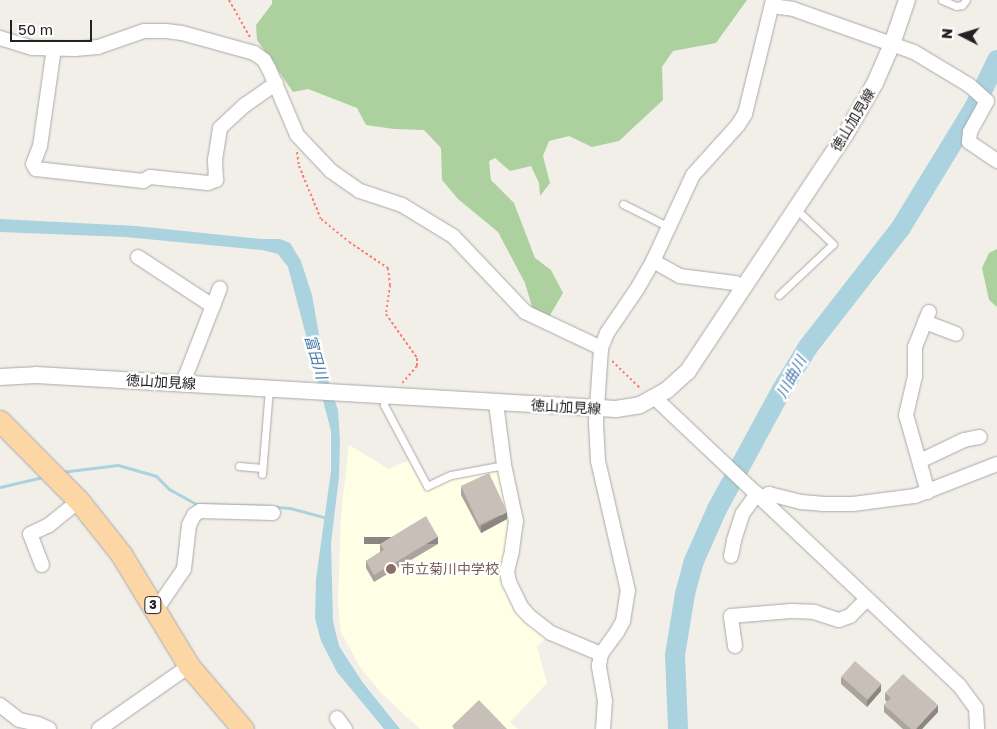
<!DOCTYPE html>
<meta charset="utf-8">
<style>
body{margin:0}
#map{position:relative;width:997px;height:729px;overflow:hidden;background:#f2efe9;font-family:"Golos Text","Noto Sans JP",sans-serif}
div>[style]{position:absolute}
[style*='--x']{left:calc(var(--x)*1px);top:calc(var(--y)*1px);width:calc(var(--w)*1px);rotate:calc(var(--a)*1deg)}
.education>*{inset:0;background:#ffffe5}
.forest>*{inset:0;background:#add19e}
.water>*{inset:0;background:#aad3df}
.stream>*{height:3px;margin:-1.5px;padding:0 1.5px;transform-origin:1.5px;border-radius:1.5px;background:#aad3df}
.river>*{height:20px;margin:-10px;padding:0 10px;transform-origin:10px;border-radius:10px;background:#aad3df}
.path>*{height:2px;margin-top:-1px;transform-origin:0;background:repeating-linear-gradient(90deg,#fa8072 0 2.5px,transparent 0 5px)}
.roads{filter:drop-shadow(0 0 1px #a9a9a9) drop-shadow(0 0 1px #a9a9a9)}
.service>*{height:7px;margin:-3.5px;padding:0 3.5px;transform-origin:3.5px;border-radius:3.5px;background:#fff}
.minor>*{height:14px;margin:-7px;padding:0 7px;transform-origin:7px;border-radius:7px;background:#fff}
.tertiary>*{height:16px;margin:-8px;padding:0 8px;transform-origin:8px;border-radius:8px;background:#fff}
.primary>*{height:21px;margin:-10.5px;padding:0 10.5px;transform-origin:10.5px;border-radius:10.5px;background:#fcd6a4}
.wall>*{inset:0;background:#aba49e}
.shaded-wall>*{inset:0;background:#8b8681;transform-origin:0 0}
.building>*{inset:0;background:#c7bfb8;transform-origin:0 0}
.dots>*{width:14px;height:14px;translate:-50% -50%;box-sizing:border-box;border:2px solid #fff;border-radius:50%}
span{translate:-50% -50%;white-space:nowrap;text-align:center;line-height:1.15;-webkit-text-stroke:4.5px #fff;paint-order:stroke}
.shield-label span{padding:1px 4px;background:#fff;border:1px solid;border-radius:4px;-webkit-text-stroke-width:0}
.shield-label{font-size:12px;color:#222;font-weight:700}
.street-label{font-size:14px;color:#222}
.education-label{font-size:14px;color:#785e54}
.left{translate:0 -50%;text-align:left}
.water-label{font-size:15px;color:#4a7aab;font-style:italic}
.north{position:absolute;left:937px;top:10px;width:50px;height:50px;-webkit-text-stroke:4px #fff;paint-order:stroke;rotate:275deg;font-size:14px;font-weight:700;line-height:20px;text-align:center;color:#222}
.north::after{content:'';display:block;margin:auto;width:18px;height:22px;background:#222;clip-path:polygon(50% 0,100% 100%,50% 72%,0 100%)}
.scale{position:absolute;left:10px;top:20px;width:82px;height:22px;box-sizing:border-box;border:2px solid #222;border-top:0;padding-left:6px;font-size:15px;line-height:18px;white-space:nowrap;color:#222;-webkit-text-stroke:4px #fff;paint-order:stroke}
</style>
<div id="map">
<div class="education">
<i style="clip-path:polygon(349px 445px,389px 469px,409px 460px,425px 490px,452px 477px,500px 469px,512px 521px,502px 577px,546px 638px,537px 646px,547px 683px,510px 722px,518px 729px,420px 729px,381px 693px,360px 667px,341px 632px,338px 603px,341px 515px)"></i>
</div>
<div class="forest">
<i style="clip-path:polygon(272px 0,747px 0,716px 43px,673px 51px,662px 67px,663px 100px,619px 141px,592px 147px,569px 136px,549px 141px,543px 156px,550px 183px,540px 196px,539px 183px,531px 166px,510px 171px,495px 158px,489px 161px,491px 180px,514px 203px,535px 258px,551px 270px,563px 293px,549px 317px,533px 310px,525px 283px,498px 232px,458px 199px,442px 180px,441px 148px,424px 130px,394px 129px,366px 125px,357px 108px,308px 89px,293px 92px,257px 40px,256px 25px,272px 4px)"></i>
<i style="clip-path:polygon(997px 249px,997px 307px,989px 300px,982px 268px,989px 253px)"></i>
</div>
<div class="water">
<i style="clip-path:polygon(0 219px,136px 226px,261px 239px,280px 239px,290px 243px,301px 261px,312px 295px,326px 374px,338px 410px,340px 441px,339px 477px,331px 543px,333px 621px,339px 646px,363px 683px,400px 729px,384px 729px,337px 672px,321px 641px,315px 618px,316px 579px,331px 471px,331px 431px,288px 267px,278px 254px,262px 250px,125px 237px,0 232px)"></i>
</div>
<div class="stream">
<i style="--x:61;--y:472;--w:57;--a:-7"></i>
<i style="--x:118;--y:465;--w:40;--a:16"></i>
<i style="--x:156;--y:476;--w:18;--a:45"></i>
<i style="--x:169;--y:489;--w:31;--a:29"></i>
<i style="--x:196;--y:504;--w:70;--a:1.6"></i>
<i style="--x:0;--y:487;--w:44;--a:-13.1"></i>
<i style="--x:275;--y:507;--w:15;--a:4"></i>
<i style="--x:290;--y:508;--w:38;--a:15"></i>
</div>
<div class="river">
<i style="--x:678;--y:729;--w:74;--a:-92.3"></i>
<i style="--x:675;--y:655;--w:62;--a:-80.7"></i>
<i style="--x:685;--y:594;--w:34;--a:-75"></i>
<i style="--x:694;--y:561;--w:57;--a:-66.1"></i>
<i style="--x:717;--y:509;--w:134;--a:-61.5"></i>
<i style="--x:781;--y:391;--w:52;--a:-58.5"></i>
<i style="--x:808;--y:347;--w:150;--a:-52.1"></i>
<i style="--x:900;--y:229;--w:144;--a:-58.6"></i>
<i style="--x:975;--y:106;--w:51;--a:-64.4"></i>
</div>
<div class="path">
<i style="--x:229;--y:0;--w:45;--a:60.6"></i>
<i style="--x:297;--y:152;--w:14;--a:82"></i>
<i style="--x:299;--y:166;--w:57;--a:67.5"></i>
<i style="--x:321;--y:219;--w:36;--a:39"></i>
<i style="--x:349;--y:242;--w:47;--a:33.7"></i>
<i style="--x:388;--y:268;--w:17;--a:83"></i>
<i style="--x:390;--y:285;--w:29;--a:98"></i>
<i style="--x:386;--y:314;--w:54;--a:54.8"></i>
<i style="--x:417;--y:358;--w:8;--a:90"></i>
<i style="--x:417;--y:366;--w:23;--a:131"></i>
<i style="--x:612;--y:361;--w:40;--a:44"></i>
</div>
<div class="roads">
<div class="service">
<i style="--x:942;--y:0;--w:15;--a:23"></i>
<i style="--x:956;--y:6;--w:6;--a:-9"></i>
<i style="--x:962;--y:5;--w:6;--a:-51"></i>
<i style="--x:623;--y:204;--w:51;--a:26.6"></i>
<i style="--x:779;--y:295;--w:74;--a:-43.4"></i>
<i style="--x:833;--y:244;--w:51;--a:-136.6"></i>
<i style="--x:385;--y:396;--w:9;--a:96"></i>
<i style="--x:384;--y:405;--w:92;--a:62"></i>
<i style="--x:427;--y:486;--w:26;--a:-25"></i>
<i style="--x:451;--y:475;--w:54;--a:-10.7"></i>
<i style="--x:239;--y:466;--w:23;--a:5"></i>
<i style="--x:262;--y:474;--w:85;--a:-85.3"></i>
</div>
<div class="minor">
<i style="--x:772;--y:6;--w:21;--a:8"></i>
<i style="--x:793;--y:9;--w:128;--a:19.6"></i>
<i style="--x:914;--y:52;--w:64;--a:31"></i>
<i style="--x:969;--y:85;--w:24;--a:42"></i>
<i style="--x:987;--y:101;--w:35;--a:119"></i>
<i style="--x:970;--y:132;--w:10;--a:96"></i>
<i style="--x:969;--y:142;--w:34;--a:34"></i>
<i style="--x:0;--y:38;--w:34;--a:17"></i>
<i style="--x:32;--y:48;--w:43;--a:1.3"></i>
<i style="--x:75;--y:49;--w:23;--a:-5"></i>
<i style="--x:98;--y:47;--w:49;--a:-19.2"></i>
<i style="--x:144;--y:31;--w:22;--a:0"></i>
<i style="--x:166;--y:31;--w:16;--a:7"></i>
<i style="--x:182;--y:33;--w:75;--a:15.5"></i>
<i style="--x:254;--y:53;--w:12;--a:35"></i>
<i style="--x:264;--y:60;--w:10;--a:61"></i>
<i style="--x:269;--y:69;--w:72;--a:67"></i>
<i style="--x:297;--y:135;--w:50;--a:46.6"></i>
<i style="--x:331;--y:171;--w:35;--a:35"></i>
<i style="--x:360;--y:191;--w:44;--a:18.4"></i>
<i style="--x:402;--y:205;--w:60;--a:31.3"></i>
<i style="--x:453;--y:236;--w:105;--a:46.5"></i>
<i style="--x:525;--y:312;--w:84;--a:25.3"></i>
<i style="--x:54;--y:48;--w:99;--a:98.1"></i>
<i style="--x:40;--y:146;--w:19;--a:111"></i>
<i style="--x:33;--y:164;--w:6;--a:59"></i>
<i style="--x:36;--y:169;--w:108;--a:6.4"></i>
<i style="--x:143;--y:181;--w:8;--a:-30"></i>
<i style="--x:150;--y:177;--w:58;--a:5.9"></i>
<i style="--x:208;--y:183;--w:9;--a:-21"></i>
<i style="--x:216;--y:180;--w:20;--a:-93"></i>
<i style="--x:215;--y:160;--w:32;--a:-81"></i>
<i style="--x:220;--y:128;--w:34;--a:-43"></i>
<i style="--x:245;--y:105;--w:38;--a:-35"></i>
<i style="--x:138;--y:257;--w:90;--a:33.2"></i>
<i style="--x:653;--y:261;--w:31;--a:29"></i>
<i style="--x:680;--y:276;--w:55;--a:7.3"></i>
<i style="--x:735;--y:283;--w:9;--a:21"></i>
<i style="--x:929;--y:312;--w:11;--a:112"></i>
<i style="--x:925;--y:322;--w:33;--a:21"></i>
<i style="--x:925;--y:322;--w:27;--a:112"></i>
<i style="--x:915;--y:347;--w:29;--a:90"></i>
<i style="--x:915;--y:376;--w:40;--a:103"></i>
<i style="--x:906;--y:415;--w:80;--a:74.1"></i>
<i style="--x:185;--y:384;--w:9;--a:-84"></i>
<i style="--x:186;--y:375;--w:93;--a:-68.7"></i>
<i style="--x:655;--y:398;--w:418;--a:43.4"></i>
<i style="--x:959;--y:685;--w:29;--a:54"></i>
<i style="--x:976;--y:708;--w:21;--a:87"></i>
<i style="--x:496;--y:403;--w:63;--a:82.6"></i>
<i style="--x:504;--y:465;--w:57;--a:77.9"></i>
<i style="--x:516;--y:521;--w:30;--a:98"></i>
<i style="--x:512;--y:551;--w:21;--a:104"></i>
<i style="--x:507;--y:571;--w:11;--a:80"></i>
<i style="--x:509;--y:582;--w:28;--a:64"></i>
<i style="--x:521;--y:607;--w:12;--a:48"></i>
<i style="--x:529;--y:616;--w:28;--a:38"></i>
<i style="--x:551;--y:633;--w:54;--a:22.8"></i>
<i style="--x:920;--y:461;--w:49;--a:-25.5"></i>
<i style="--x:964;--y:440;--w:16;--a:-11"></i>
<i style="--x:761;--y:498;--w:9;--a:-27"></i>
<i style="--x:769;--y:494;--w:33;--a:14"></i>
<i style="--x:801;--y:502;--w:21;--a:5"></i>
<i style="--x:822;--y:504;--w:31;--a:0"></i>
<i style="--x:853;--y:504;--w:63;--a:-7.4"></i>
<i style="--x:915;--y:496;--w:88;--a:-21.3"></i>
<i style="--x:731;--y:556;--w:16;--a:-79"></i>
<i style="--x:734;--y:540;--w:28;--a:-72"></i>
<i style="--x:743;--y:513;--w:24;--a:-54"></i>
<i style="--x:42;--y:565;--w:33;--a:-111"></i>
<i style="--x:30;--y:534;--w:21;--a:-25"></i>
<i style="--x:49;--y:525;--w:38;--a:-39"></i>
<i style="--x:154;--y:607;--w:7;--a:-27"></i>
<i style="--x:160;--y:604;--w:42;--a:-55.6"></i>
<i style="--x:184;--y:569;--w:44;--a:-83.5"></i>
<i style="--x:189;--y:525;--w:11;--a:-63"></i>
<i style="--x:194;--y:515;--w:7;--a:-34"></i>
<i style="--x:200;--y:511;--w:73;--a:1.6"></i>
<i style="--x:735;--y:646;--w:30;--a:-98"></i>
<i style="--x:731;--y:616;--w:60;--a:-4.8"></i>
<i style="--x:791;--y:611;--w:23;--a:2"></i>
<i style="--x:814;--y:612;--w:26;--a:18"></i>
<i style="--x:839;--y:620;--w:12;--a:-20"></i>
<i style="--x:850;--y:616;--w:24;--a:-45"></i>
<i style="--x:0;--y:705;--w:24;--a:38"></i>
<i style="--x:19;--y:720;--w:19;--a:12"></i>
<i style="--x:38;--y:724;--w:12;--a:24"></i>
<i style="--x:337;--y:718;--w:14;--a:54"></i>
<i style="--x:99;--y:729;--w:110;--a:-35"></i>
<i style="--x:603;--y:729;--w:28;--a:-86"></i>
<i style="--x:605;--y:701;--w:36;--a:-100"></i>
<i style="--x:599;--y:666;--w:12;--a:-81"></i>
<i style="--x:601;--y:654;--w:27;--a:-54"></i>
<i style="--x:617;--y:632;--w:13;--a:-61"></i>
<i style="--x:623;--y:621;--w:30;--a:-81"></i>
<i style="--x:628;--y:591;--w:133;--a:-103"></i>
<i style="--x:598;--y:461;--w:39;--a:-93"></i>
<i style="--x:596;--y:422;--w:74;--a:-86.1"></i>
<i style="--x:601;--y:348;--w:16;--a:-68"></i>
<i style="--x:607;--y:333;--w:53;--a:-55.7"></i>
<i style="--x:637;--y:289;--w:32;--a:-60"></i>
<i style="--x:653;--y:261;--w:95;--a:-65.1"></i>
<i style="--x:693;--y:175;--w:67;--a:-48"></i>
<i style="--x:738;--y:125;--w:13;--a:-58"></i>
<i style="--x:745;--y:114;--w:117;--a:-76.2"></i>
</div>
<div class="tertiary">
<i style="--x:0;--y:377;--w:36;--a:-3"></i>
<i style="--x:36;--y:375;--w:581;--a:3.35"></i>
<i style="--x:616;--y:409;--w:24;--a:-9"></i>
<i style="--x:640;--y:405;--w:31;--a:-29"></i>
<i style="--x:667;--y:390;--w:28;--a:-42"></i>
<i style="--x:688;--y:371;--w:283;--a:-56.4"></i>
<i style="--x:845;--y:135;--w:60;--a:-60"></i>
<i style="--x:875;--y:83;--w:43;--a:-66.4"></i>
<i style="--x:892;--y:44;--w:46;--a:-71.2"></i>
</div>
<div class="primary">
<i style="--x:0;--y:421;--w:112;--a:45.4"></i>
<i style="--x:79;--y:501;--w:68;--a:51.6"></i>
<i style="--x:121;--y:554;--w:131;--a:58.7"></i>
<i style="--x:189;--y:666;--w:83;--a:49.4"></i>
</div>
</div>
<div class="wall">
<i style="clip-path:polygon(461px 487px,507px 519px,481px 533px,461px 495px)"></i>
<i style="clip-path:polygon(380px 544px,438px 544px,374px 582px,366px 568px,366px 561px,380px 552px)"></i>
<i style="clip-path:polygon(841px 677px,881px 691px,867px 707px,841px 684px)"></i>
<i style="clip-path:polygon(885px 693px,938px 712px,922px 729px,903px 729px,884px 712px,884px 705px,887px 702px,885px 700px)"></i>
</div>
<div class="shaded-wall">
<i style="clip-path:polygon(507px 512px,507px 519px,481px 533px,481px 526px)"></i>
<i style="left:438px;top:537px;width:7px;height:74px;rotate:90deg"></i>
<i style="clip-path:polygon(881px 684px,881px 691px,867px 707px,867px 700px)"></i>
<i style="clip-path:polygon(938px 705px,938px 712px,922px 729px,916px 729px)"></i>
</div>
<div class="building">
<i style="left:489px;top:473px;width:43px;height:31px;rotate:65deg"></i>
<i style="clip-path:polygon(426px 516px,438px 537px,374px 575px,366px 561px,384px 550px,380px 544px)"></i>
<i style="left:855px;top:661px;width:35px;height:21px;rotate:41deg"></i>
<i style="clip-path:polygon(903px 674px,938px 705px,916px 729px,911px 729px,884px 705px,891px 698px,885px 693px)"></i>
<i style="clip-path:polygon(479px 700px,507px 729px,454px 729px,452px 726px)"></i>
</div>
<div class="dots">
<i style="left:391px;top:569px;background:#8d6e63"></i>
</div>
<div class="shield-label">
<span style="left:153px;top:605px">3</span>
</div>
<div class="street-label">
<span style="left:853px;top:120px;rotate:-59deg">徳山加見線</span>
<span style="left:161px;top:382px;rotate:3deg">徳山加見線</span>
<span style="left:566px;top:407px;rotate:3deg">徳山加見線</span>
</div>
<div class="education-label">
<span class="left" style="left:401px;top:569px">市立菊川中学校</span>
</div>
<div class="water-label">
<span style="left:316px;top:357px;rotate:74deg">富田川</span>
<span style="left:791px;top:377px;rotate:-61deg">川曲川</span>
</div>
<div class="north">N</div>
<div class="scale">50 m</div>
</div>
